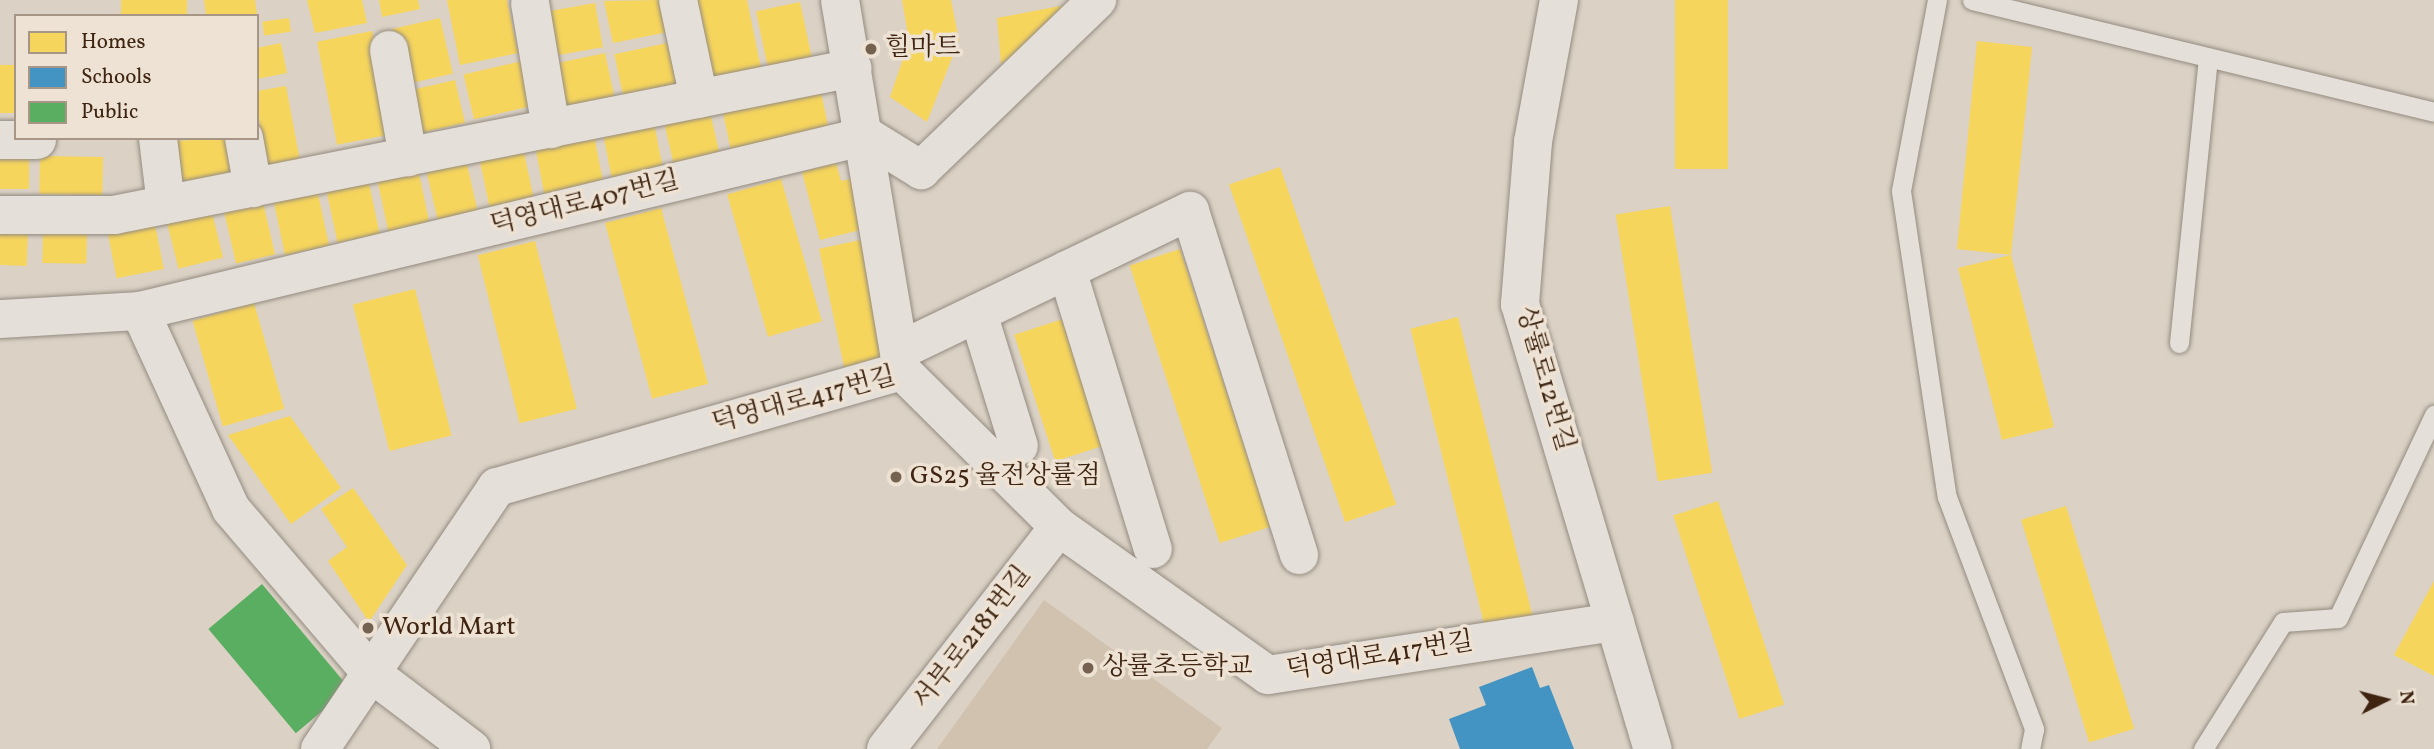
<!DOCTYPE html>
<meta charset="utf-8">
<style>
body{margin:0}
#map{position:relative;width:2434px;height:749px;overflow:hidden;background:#dbd2c5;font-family:Vollkorn,"Noto Serif KR",serif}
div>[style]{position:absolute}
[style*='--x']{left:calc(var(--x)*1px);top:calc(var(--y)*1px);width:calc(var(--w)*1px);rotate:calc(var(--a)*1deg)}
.green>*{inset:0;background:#d1c2b0}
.homes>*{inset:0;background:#f6d55c;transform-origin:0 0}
.schools>*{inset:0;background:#4393c3}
.public>*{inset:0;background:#5aae61;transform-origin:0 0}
.roads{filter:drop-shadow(0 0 2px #948b81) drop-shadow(0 0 2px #948b81)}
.lane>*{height:19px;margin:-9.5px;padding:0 9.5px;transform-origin:9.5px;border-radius:9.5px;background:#e4dfd8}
.street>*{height:38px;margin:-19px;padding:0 19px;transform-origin:19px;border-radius:19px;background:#e4dfd8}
.dots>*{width:19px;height:19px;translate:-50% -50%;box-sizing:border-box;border:4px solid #ede2d3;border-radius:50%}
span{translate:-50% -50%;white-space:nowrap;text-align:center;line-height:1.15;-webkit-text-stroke:7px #ede2d3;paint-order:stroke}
.poi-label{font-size:26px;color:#3e2411}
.left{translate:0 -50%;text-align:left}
.street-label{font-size:26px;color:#3e2411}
.legend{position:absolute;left:14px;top:14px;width:245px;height:126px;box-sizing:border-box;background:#ede2d3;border:2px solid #a79685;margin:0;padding:9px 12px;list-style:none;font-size:21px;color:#3e2411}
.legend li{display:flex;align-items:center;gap:14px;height:35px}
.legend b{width:35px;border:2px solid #a79685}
.north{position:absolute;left:2350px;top:665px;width:70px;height:70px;-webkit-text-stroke:5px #ede2d3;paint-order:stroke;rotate:84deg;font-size:19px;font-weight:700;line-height:28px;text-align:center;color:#3e2411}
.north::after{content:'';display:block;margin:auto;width:24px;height:32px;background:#3e2411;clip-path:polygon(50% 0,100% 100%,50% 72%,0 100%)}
</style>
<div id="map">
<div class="green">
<i style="clip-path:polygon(1044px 600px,1222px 728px,1207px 749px,937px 749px)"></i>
</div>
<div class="homes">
<i style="left:121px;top:0;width:66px;height:16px"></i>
<i style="clip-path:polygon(204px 0,255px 0,257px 14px,206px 16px)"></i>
<i style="clip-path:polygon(307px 0,362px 0,367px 23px,315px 33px)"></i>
<i style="clip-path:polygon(379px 0,418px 0,420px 9px,382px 17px)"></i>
<i style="clip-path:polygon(447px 0,507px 0,518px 53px,460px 65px)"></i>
<i style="clip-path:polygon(661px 0,668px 32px,613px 43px,604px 1px)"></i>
<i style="clip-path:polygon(691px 0,747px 0,762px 73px,709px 84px)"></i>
<i style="clip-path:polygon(902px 0,951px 0,959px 40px,927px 122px,890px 97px,909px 41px)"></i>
<i style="left:1675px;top:0;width:53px;height:169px"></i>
<i style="left:800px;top:2px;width:58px;height:45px;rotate:78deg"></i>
<i style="left:595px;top:3px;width:45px;height:52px;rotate:80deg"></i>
<i style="clip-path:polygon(1060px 6px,1070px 14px,1001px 64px,997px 18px)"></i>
<i style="left:289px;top:18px;width:14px;height:27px;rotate:82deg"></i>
<i style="left:440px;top:18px;width:57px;height:49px;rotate:77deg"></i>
<i style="left:372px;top:31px;width:105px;height:56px;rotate:79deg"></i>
<i style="clip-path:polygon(1977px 41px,2032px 47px,2011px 255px,2054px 427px,2002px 440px,1958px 268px,2011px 255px,1957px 249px)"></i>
<i style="left:672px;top:42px;width:42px;height:59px;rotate:78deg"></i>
<i style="clip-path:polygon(281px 43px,287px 73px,257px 79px,257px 48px)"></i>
<i style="left:605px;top:53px;width:45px;height:53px;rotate:78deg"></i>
<i style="left:522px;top:61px;width:46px;height:60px;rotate:77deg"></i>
<i style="left:0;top:65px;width:16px;height:48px"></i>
<i style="left:455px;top:80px;width:44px;height:50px;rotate:77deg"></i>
<i style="clip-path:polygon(286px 86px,301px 166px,264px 173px,257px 91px)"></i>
<i style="left:820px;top:88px;width:45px;height:100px;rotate:78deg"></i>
<i style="left:709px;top:108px;width:48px;height:47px;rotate:77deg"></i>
<i style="left:654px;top:123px;width:48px;height:52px;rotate:79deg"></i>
<i style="left:593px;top:130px;width:57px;height:60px;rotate:79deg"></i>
<i style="clip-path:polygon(232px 138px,238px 171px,182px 182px,175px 141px)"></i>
<i style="left:523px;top:148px;width:52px;height:45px;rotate:78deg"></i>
<i style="left:0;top:155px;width:29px;height:34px"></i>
<i style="left:40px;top:156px;width:63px;height:38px;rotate:1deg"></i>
<i style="left:465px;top:156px;width:63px;height:41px;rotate:77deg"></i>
<i style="clip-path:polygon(836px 163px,841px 181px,855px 178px,868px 228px,820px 240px,802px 172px)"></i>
<i style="left:1280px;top:167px;width:357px;height:54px;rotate:71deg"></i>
<i style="left:418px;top:169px;width:56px;height:42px;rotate:78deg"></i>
<i style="left:368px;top:179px;width:56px;height:43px;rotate:78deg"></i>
<i style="left:781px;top:179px;width:148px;height:56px;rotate:74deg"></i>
<i style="left:317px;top:189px;width:58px;height:45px;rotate:78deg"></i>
<i style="left:262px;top:198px;width:58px;height:40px;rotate:77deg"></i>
<i style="left:1670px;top:206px;width:270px;height:55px;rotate:81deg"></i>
<i style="left:661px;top:208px;width:182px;height:58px;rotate:75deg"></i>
<i style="left:211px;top:209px;width:50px;height:46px;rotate:76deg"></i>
<i style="left:154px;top:219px;width:51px;height:48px;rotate:79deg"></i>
<i style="left:43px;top:225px;width:44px;height:38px;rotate:1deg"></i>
<i style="left:0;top:228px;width:28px;height:37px;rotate:2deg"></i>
<i style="left:865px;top:239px;width:127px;height:47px;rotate:78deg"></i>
<i style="left:535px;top:241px;width:173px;height:59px;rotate:76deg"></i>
<i style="left:1180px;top:249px;width:292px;height:53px;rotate:72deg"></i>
<i style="left:415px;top:289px;width:151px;height:64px;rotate:76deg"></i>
<i style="left:254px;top:303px;width:110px;height:64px;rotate:74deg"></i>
<i style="left:1075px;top:315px;width:133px;height:64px;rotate:72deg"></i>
<i style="left:1458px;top:317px;width:308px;height:49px;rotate:76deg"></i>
<i style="clip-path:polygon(290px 416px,341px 488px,291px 524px,228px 435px)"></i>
<i style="clip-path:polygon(353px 488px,407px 565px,369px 622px,328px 561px,347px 547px,321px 509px)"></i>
<i style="left:1718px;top:501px;width:214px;height:47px;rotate:72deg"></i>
<i style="left:2066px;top:506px;width:233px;height:47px;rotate:73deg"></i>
<i style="clip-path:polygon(2434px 581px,2434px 676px,2394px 655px)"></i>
</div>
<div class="schools">
<i style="clip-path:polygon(1532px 667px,1540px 688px,1549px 685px,1574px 749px,1460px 749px,1449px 719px,1486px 705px,1479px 687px)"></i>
</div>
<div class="public">
<i style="left:262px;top:584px;width:136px;height:70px;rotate:50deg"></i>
</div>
<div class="roads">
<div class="lane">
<i style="--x:1937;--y:0;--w:194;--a:100.7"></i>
<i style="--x:1901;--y:191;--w:309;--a:81.5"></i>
<i style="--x:1947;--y:497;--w:248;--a:69.4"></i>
<i style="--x:2034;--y:729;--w:20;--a:101"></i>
<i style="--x:1972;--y:0;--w:475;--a:13.6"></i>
<i style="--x:2179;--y:343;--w:287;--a:-84.2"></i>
<i style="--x:2203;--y:749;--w:150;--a:-57.8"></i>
<i style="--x:2283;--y:622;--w:55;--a:-4.2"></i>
<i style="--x:2338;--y:618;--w:225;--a:-64.7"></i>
</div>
<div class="street">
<i style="--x:678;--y:0;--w:101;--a:78"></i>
<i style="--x:840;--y:0;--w:376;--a:80.5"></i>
<i style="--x:1559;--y:0;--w:144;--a:100.4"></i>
<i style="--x:1533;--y:142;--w:163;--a:94.6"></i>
<i style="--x:1520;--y:304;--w:464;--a:73.4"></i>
<i style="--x:530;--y:3;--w:128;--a:80.5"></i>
<i style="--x:389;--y:50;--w:109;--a:79.9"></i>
<i style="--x:158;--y:138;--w:67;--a:83.2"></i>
<i style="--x:244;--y:138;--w:51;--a:79.8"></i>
<i style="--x:0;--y:140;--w:37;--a:0"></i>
<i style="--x:0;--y:215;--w:114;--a:0"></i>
<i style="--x:114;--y:215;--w:753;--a:-11.25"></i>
<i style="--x:1067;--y:270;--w:292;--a:72.9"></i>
<i style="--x:140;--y:311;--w:218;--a:65.3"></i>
<i style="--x:231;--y:509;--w:216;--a:49.5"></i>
<i style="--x:371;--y:673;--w:126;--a:37.2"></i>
<i style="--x:978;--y:313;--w:139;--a:72.9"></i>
<i style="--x:0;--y:319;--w:140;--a:-3.3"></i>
<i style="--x:140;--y:311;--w:747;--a:-13.55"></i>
<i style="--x:866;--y:136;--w:65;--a:31.7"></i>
<i style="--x:921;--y:170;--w:245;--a:-44"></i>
<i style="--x:899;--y:351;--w:323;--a:-25.7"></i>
<i style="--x:1190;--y:211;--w:361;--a:72.4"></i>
<i style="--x:320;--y:749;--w:316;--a:-56"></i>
<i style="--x:497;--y:487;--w:421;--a:-16"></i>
<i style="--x:902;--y:371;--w:221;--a:44.8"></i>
<i style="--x:1059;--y:527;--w:256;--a:35.3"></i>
<i style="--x:1268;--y:675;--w:351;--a:-8.7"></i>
<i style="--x:886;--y:749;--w:281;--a:-52.1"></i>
</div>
</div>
<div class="dots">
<i style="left:871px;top:49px;background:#756150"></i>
<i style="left:896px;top:477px;background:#756150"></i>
<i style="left:368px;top:628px;background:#756150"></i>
<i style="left:1088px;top:668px;background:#756150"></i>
</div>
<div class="poi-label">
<span class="left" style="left:885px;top:49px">힐마트</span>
<span class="left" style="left:910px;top:477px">GS25 율전상률점</span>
<span class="left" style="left:382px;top:628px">World Mart</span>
<span class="left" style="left:1102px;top:668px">상률초등학교</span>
</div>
<div class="street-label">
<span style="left:585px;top:204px;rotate:-14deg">덕영대로407번길</span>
<span style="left:1544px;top:379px;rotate:74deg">상률로12번길</span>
<span style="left:804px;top:401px;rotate:-15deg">덕영대로417번길</span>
<span style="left:973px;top:638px;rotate:-52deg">서부로2181번길</span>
<span style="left:1380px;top:657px;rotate:-9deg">덕영대로417번길</span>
</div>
<ul class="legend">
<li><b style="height:19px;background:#f6d55c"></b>Homes</li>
<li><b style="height:19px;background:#4393c3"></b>Schools</li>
<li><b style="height:19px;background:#5aae61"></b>Public</li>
</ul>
<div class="north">N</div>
</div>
